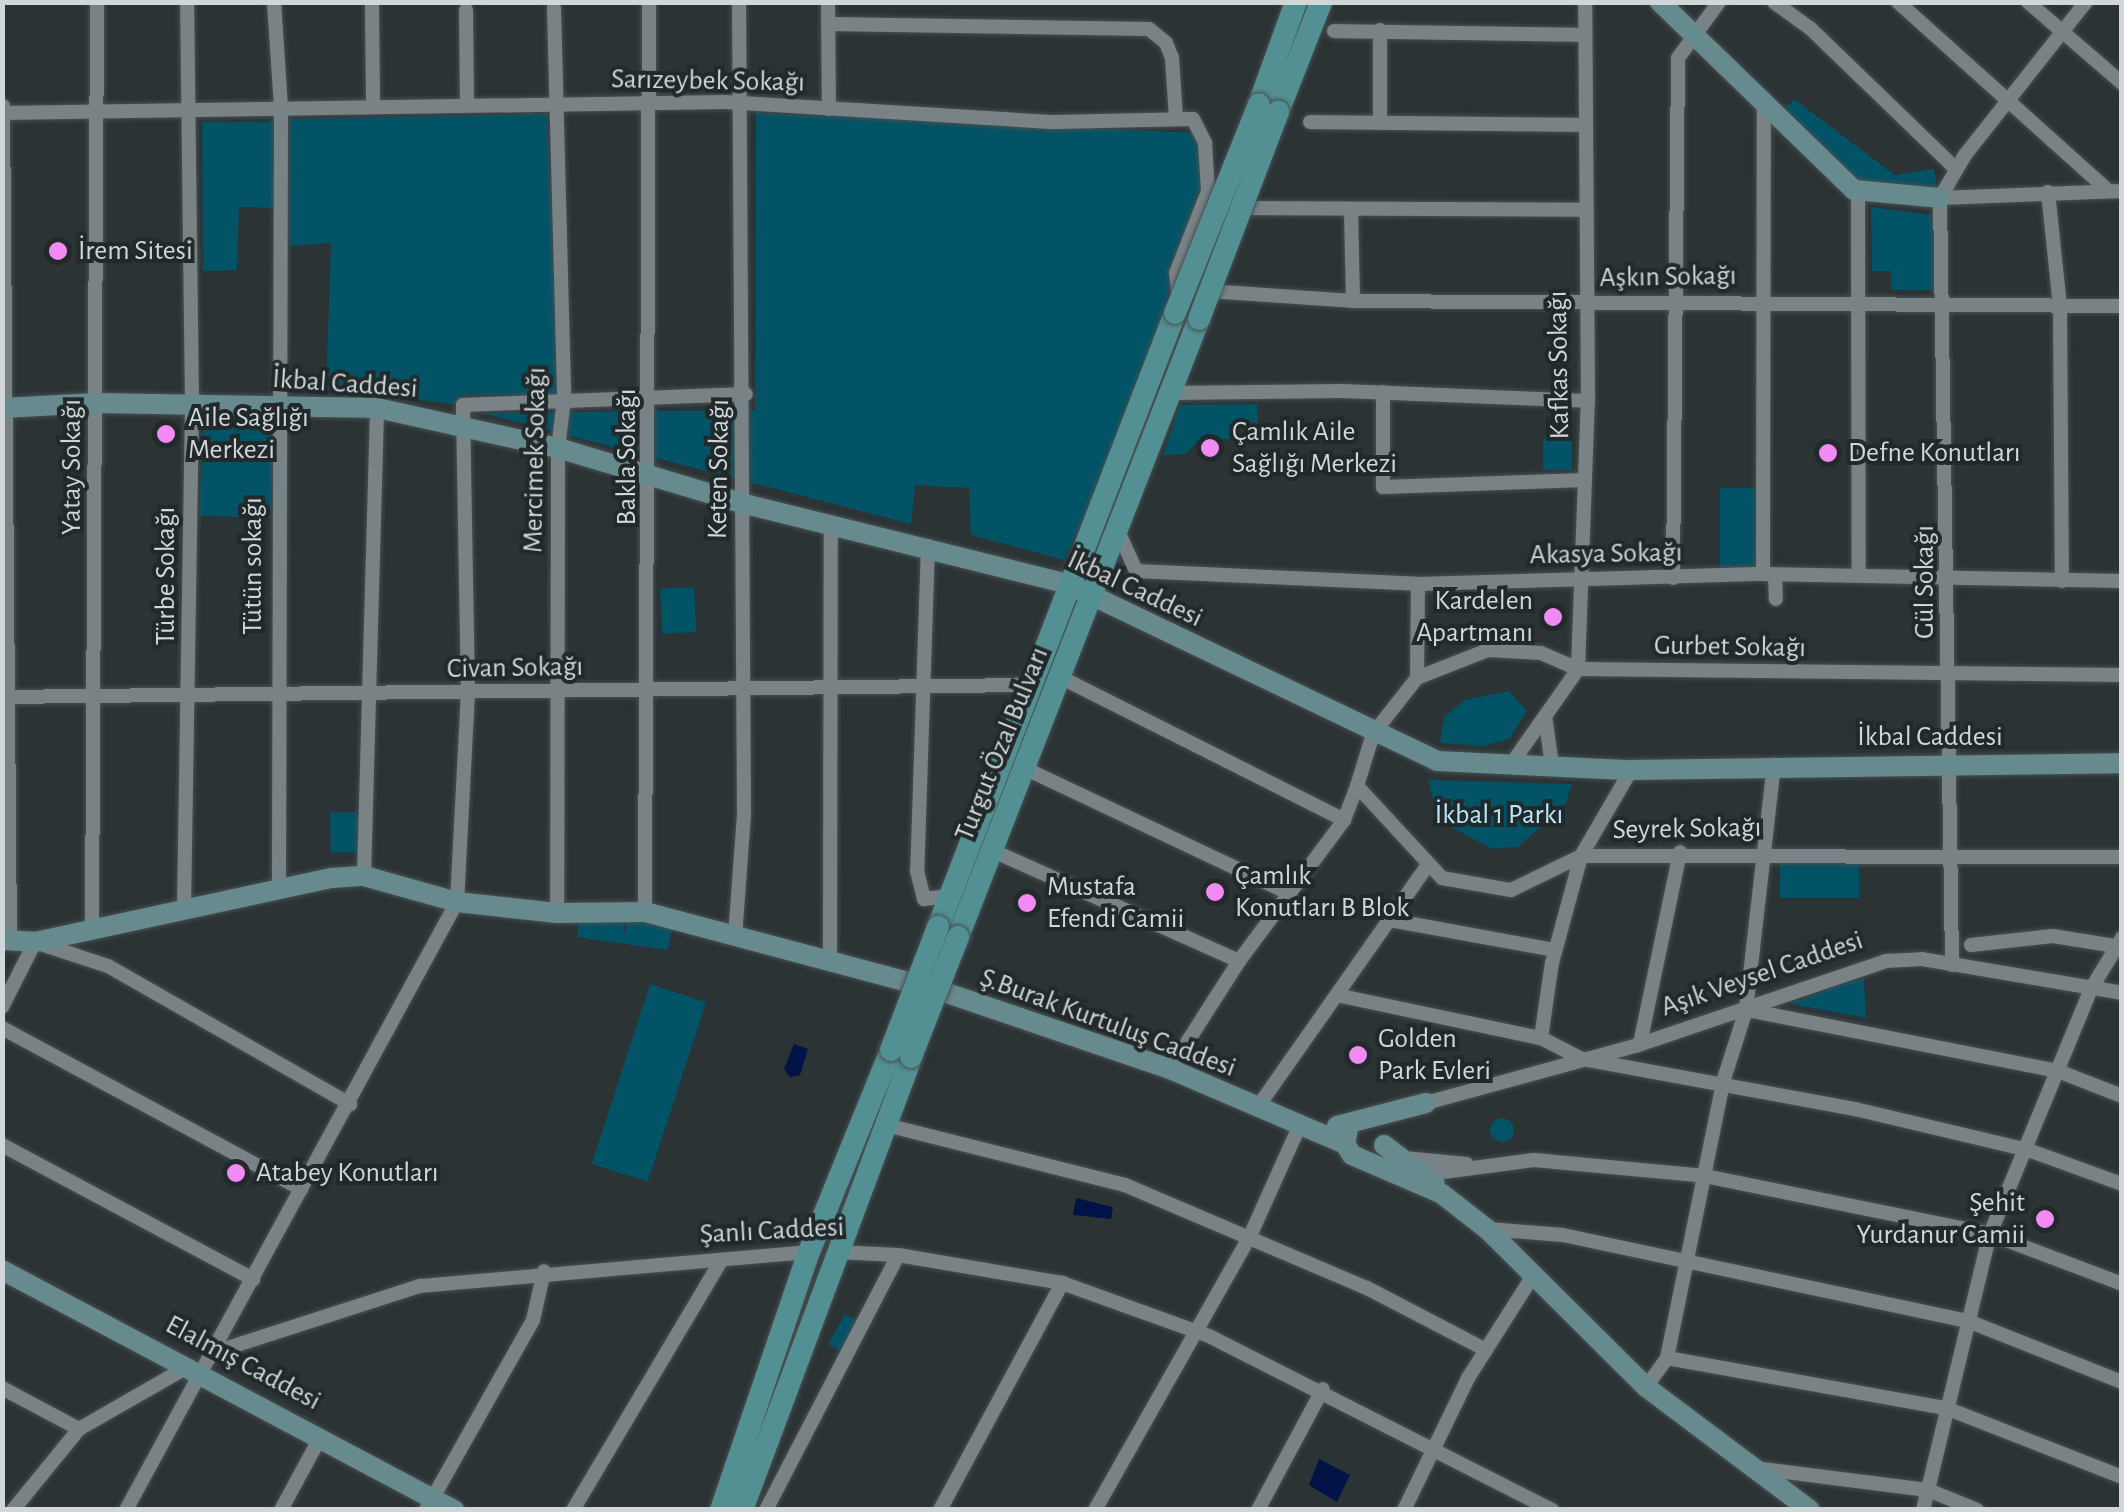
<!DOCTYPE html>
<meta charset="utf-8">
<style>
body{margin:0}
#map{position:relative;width:2124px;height:1512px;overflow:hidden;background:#2b3335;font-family:"Alegreya Sans",sans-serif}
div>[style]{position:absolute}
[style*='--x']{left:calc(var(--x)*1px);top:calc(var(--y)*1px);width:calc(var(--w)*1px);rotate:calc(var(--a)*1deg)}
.green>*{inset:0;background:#025366;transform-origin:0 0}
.round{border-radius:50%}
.water>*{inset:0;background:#011346}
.roads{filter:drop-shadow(0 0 2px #484f51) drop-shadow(0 0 2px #484f51)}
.street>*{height:14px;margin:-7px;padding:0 7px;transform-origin:7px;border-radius:7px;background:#798386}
.secondary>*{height:20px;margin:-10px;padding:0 10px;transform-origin:10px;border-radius:10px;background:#668a8d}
.primary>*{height:22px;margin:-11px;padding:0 11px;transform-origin:11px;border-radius:11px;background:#539094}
.bridges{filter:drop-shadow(0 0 2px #484f51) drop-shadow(0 0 2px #484f51)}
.primary-bridge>*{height:22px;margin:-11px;padding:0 11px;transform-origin:11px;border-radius:11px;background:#539094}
.dots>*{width:28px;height:28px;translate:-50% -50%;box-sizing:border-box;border:5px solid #21292b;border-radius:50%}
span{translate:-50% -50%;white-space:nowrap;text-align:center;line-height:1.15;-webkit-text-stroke:8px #21292b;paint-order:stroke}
.street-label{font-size:28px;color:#d1d6d8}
.poi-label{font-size:28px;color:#d1d6d8}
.left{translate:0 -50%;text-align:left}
.right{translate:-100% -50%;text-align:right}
.park-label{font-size:28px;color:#bae8f8}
.frame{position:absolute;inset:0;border:5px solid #d1d6d8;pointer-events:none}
</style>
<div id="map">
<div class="green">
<i style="clip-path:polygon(1794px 99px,1895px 175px,1934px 169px,1938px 194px,1856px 182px,1781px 112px)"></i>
<i style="clip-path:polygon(756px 113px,1197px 133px,1203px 175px,1138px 401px,1064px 560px,971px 535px,969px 488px,915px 485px,911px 524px,482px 413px,755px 410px)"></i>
<i style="clip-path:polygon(547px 114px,558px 394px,463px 395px,455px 404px,326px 390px,331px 243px,289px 246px,290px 119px)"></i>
<i style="clip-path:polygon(202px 122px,273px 122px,274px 208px,239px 207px,237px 270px,203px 271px)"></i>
<i style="clip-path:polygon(1871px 207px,1939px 216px,1943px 290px,1891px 290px,1891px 271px,1872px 271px)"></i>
<i style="clip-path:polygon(1257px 404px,1258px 426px,1236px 427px,1231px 439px,1199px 440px,1186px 454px,1163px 455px,1180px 405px)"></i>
<i style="left:274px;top:412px;width:106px;height:71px;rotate:92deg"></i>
<i style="left:1572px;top:438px;width:32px;height:29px;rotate:90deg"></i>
<i style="left:1755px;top:488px;width:79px;height:35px;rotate:90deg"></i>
<i style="left:694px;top:587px;width:45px;height:34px;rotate:87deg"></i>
<i style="clip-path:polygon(1509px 691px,1527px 711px,1509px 739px,1484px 746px,1440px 743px,1444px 717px,1465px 700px)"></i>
<i style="clip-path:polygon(1428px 780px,1572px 784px,1566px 803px,1518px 847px,1492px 849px,1451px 827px,1435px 809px)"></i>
<i style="left:358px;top:812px;width:40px;height:28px;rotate:89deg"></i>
<i style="left:1780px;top:860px;width:79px;height:38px"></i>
<i style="clip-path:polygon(578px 916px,624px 918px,624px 935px,627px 920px,672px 929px,668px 950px,577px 937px)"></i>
<i style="clip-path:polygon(1864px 978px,1866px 1018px,1790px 1004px,1839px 985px)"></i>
<i style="left:650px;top:984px;width:59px;height:189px;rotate:18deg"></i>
<i class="round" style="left:1490px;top:1118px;width:24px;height:24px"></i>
<i style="left:845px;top:1314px;width:21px;height:35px;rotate:29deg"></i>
</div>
<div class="water">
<i style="clip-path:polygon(794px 1044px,808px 1049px,800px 1075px,790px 1077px,784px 1069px)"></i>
<i style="clip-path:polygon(1076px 1198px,1113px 1207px,1111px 1219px,1073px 1215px)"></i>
<i style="clip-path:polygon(1319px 1459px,1350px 1475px,1337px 1502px,1309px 1485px)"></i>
</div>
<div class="roads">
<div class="street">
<i style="--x:274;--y:2;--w:106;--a:86.2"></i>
<i style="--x:281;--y:108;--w:782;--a:90.15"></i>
<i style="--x:828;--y:2;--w:107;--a:89.5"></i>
<i style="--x:1774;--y:2;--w:46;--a:36.1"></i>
<i style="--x:1811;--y:29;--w:202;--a:44"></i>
<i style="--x:1898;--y:2;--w:283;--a:41.9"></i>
<i style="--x:2028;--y:2;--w:124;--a:40.8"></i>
<i style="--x:372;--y:5;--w:100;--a:89.4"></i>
<i style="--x:554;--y:8;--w:392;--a:88.5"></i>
<i style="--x:564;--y:400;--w:48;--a:97.1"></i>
<i style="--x:558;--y:448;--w:465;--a:90.1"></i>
<i style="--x:466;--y:10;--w:94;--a:89.4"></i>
<i style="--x:828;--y:24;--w:321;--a:0.9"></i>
<i style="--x:1149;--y:29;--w:22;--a:39"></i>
<i style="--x:1166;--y:43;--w:16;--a:68"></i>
<i style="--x:1172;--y:58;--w:61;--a:86.2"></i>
<i style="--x:1334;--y:31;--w:249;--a:0.9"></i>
<i style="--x:3;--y:106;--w:834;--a:89.52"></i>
<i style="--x:2;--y:113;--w:723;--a:-0.87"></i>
<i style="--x:725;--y:102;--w:330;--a:3.5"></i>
<i style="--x:1054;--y:122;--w:139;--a:-1.2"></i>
<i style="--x:1193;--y:119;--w:27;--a:63"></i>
<i style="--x:1205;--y:143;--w:48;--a:86.4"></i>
<i style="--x:1208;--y:191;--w:88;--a:111.3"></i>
<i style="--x:1176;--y:273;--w:16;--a:83"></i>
<i style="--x:1178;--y:289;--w:175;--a:3.9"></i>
<i style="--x:1353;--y:301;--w:769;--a:0.37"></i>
<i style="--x:1380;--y:120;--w:90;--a:-90"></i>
<i style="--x:1310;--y:122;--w:273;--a:0.6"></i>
<i style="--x:1858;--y:190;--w:385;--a:89.9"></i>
<i style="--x:2048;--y:192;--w:115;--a:84"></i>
<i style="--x:2060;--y:306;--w:275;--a:89.6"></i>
<i style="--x:1940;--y:198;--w:767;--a:89.1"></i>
<i style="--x:1940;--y:198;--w:50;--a:-59.8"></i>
<i style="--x:1965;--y:155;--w:195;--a:-51.7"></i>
<i style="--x:1940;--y:198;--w:182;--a:-2.2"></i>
<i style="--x:1237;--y:208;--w:344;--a:0.3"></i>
<i style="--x:1351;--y:210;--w:91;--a:88.7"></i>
<i style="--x:1383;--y:392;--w:95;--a:90"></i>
<i style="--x:1383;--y:487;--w:202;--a:-2"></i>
<i style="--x:1169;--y:393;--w:173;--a:-0.7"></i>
<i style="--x:1342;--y:391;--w:246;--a:2.3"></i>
<i style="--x:1119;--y:533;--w:42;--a:65.9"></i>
<i style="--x:1136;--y:571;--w:282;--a:2.6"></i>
<i style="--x:1418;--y:584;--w:345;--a:-1.7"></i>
<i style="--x:1763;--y:574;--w:359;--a:1.1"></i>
<i style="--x:928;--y:546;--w:325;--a:91.9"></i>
<i style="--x:917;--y:871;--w:29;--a:76"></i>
<i style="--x:924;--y:899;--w:24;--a:-7"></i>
<i style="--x:1763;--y:574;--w:471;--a:-89.9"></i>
<i style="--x:1775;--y:575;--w:24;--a:88"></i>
<i style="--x:1673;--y:578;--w:520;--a:-89.45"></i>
<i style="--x:1678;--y:58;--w:69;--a:-53.8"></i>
<i style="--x:2122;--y:675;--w:544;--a:-179.37"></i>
<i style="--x:1578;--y:669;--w:40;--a:-156.6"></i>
<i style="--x:1541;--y:653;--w:53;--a:-176.8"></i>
<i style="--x:1488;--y:650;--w:76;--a:158.5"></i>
<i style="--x:1417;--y:678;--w:71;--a:128.2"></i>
<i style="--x:1373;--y:734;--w:54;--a:107.1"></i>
<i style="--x:1357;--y:786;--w:125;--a:47.3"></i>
<i style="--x:1442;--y:878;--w:70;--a:9.9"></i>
<i style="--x:1511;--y:890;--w:78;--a:-25.9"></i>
<i style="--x:1581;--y:856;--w:541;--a:0.11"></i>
<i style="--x:1062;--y:678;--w:316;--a:26.7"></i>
<i style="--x:1417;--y:678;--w:94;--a:-89.4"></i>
<i style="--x:2;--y:697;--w:1027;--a:-0.67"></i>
<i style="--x:1545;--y:716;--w:49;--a:81.9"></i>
<i style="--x:1512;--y:763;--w:115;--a:-54.9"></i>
<i style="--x:1578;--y:669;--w:268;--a:-87.9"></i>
<i style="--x:1588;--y:401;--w:399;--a:-90.4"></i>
<i style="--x:1024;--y:768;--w:294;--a:25.3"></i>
<i style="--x:991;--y:850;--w:272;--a:24.1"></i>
<i style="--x:364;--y:876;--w:468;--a:-88.4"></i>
<i style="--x:184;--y:909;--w:505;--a:-89.09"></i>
<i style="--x:192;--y:404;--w:402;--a:-90.7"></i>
<i style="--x:645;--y:912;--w:910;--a:-89.75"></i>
<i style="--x:1390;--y:920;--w:168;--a:10.3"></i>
<i style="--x:92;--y:931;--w:929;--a:-89.69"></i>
<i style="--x:735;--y:937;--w:123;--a:-85.8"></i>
<i style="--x:744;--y:814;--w:812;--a:-90.35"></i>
<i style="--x:1971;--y:945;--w:82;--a:-6.3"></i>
<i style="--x:2053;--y:936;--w:70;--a:9.1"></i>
<i style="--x:830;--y:959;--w:435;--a:-89.9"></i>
<i style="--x:1341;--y:996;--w:204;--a:11.9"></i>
<i style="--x:1541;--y:1038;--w:46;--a:27.1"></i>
<i style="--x:1582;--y:1059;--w:278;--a:10.4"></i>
<i style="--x:1855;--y:1109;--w:178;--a:13.3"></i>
<i style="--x:2028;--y:1150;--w:100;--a:19.9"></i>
<i style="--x:2;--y:1007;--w:73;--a:-63.1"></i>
<i style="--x:35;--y:942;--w:77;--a:18.2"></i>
<i style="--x:108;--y:966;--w:279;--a:29.7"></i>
<i style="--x:1747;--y:1010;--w:317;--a:11.1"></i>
<i style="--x:2058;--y:1071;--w:69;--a:21.3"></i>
<i style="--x:2;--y:1028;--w:340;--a:28.3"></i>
<i style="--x:1541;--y:1038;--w:76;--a:-81.7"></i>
<i style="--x:1552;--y:963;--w:111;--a:-74.8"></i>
<i style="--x:1581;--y:856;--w:99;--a:-59.8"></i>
<i style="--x:1640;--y:1044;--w:196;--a:-78.2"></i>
<i style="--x:1170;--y:1069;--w:128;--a:-57.4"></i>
<i style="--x:1239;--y:961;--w:176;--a:-53.3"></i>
<i style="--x:1344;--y:820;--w:36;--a:-69"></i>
<i style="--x:1426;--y:1103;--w:217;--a:-15.3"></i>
<i style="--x:1635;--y:1046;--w:265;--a:-18.7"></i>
<i style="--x:1886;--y:961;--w:36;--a:-3"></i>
<i style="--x:1922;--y:959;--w:203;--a:9.6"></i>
<i style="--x:1257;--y:1108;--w:296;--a:-54.9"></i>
<i style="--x:886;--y:1125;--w:246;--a:14.1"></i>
<i style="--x:1125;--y:1185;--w:263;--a:23.1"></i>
<i style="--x:1367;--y:1288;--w:134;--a:27.5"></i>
<i style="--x:2;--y:1145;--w:285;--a:28.1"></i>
<i style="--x:1404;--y:1158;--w:63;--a:5.4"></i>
<i style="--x:1420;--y:1175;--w:115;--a:-7.5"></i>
<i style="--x:1534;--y:1160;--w:172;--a:5.3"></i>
<i style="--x:1705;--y:1176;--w:291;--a:11.5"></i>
<i style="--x:1990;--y:1234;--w:141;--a:20.7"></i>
<i style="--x:1488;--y:1229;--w:75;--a:4.6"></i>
<i style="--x:1563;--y:1235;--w:414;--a:12"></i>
<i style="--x:1968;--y:1321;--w:166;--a:21.6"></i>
<i style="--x:836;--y:1252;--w:62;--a:2.8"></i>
<i style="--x:898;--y:1255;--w:166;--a:9.7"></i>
<i style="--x:1062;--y:1283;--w:156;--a:19.8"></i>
<i style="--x:1209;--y:1336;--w:385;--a:26.9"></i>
<i style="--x:212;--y:1353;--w:219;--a:-17.9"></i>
<i style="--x:420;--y:1286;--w:390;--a:-5"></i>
<i style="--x:1667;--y:1358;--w:283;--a:10.2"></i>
<i style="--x:1946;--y:1408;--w:189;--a:21.4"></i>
<i style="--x:1646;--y:1387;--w:36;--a:-54"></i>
<i style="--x:1667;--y:1358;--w:282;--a:-78.5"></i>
<i style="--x:1723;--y:1082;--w:76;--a:-72.3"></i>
<i style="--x:1746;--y:1010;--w:247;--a:-83.5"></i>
<i style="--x:2;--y:1388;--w:87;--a:28"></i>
<i style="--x:1754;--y:1468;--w:175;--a:7.2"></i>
<i style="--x:1928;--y:1490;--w:53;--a:22.2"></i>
<i style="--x:13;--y:1510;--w:104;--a:-50.8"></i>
<i style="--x:79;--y:1429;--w:127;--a:-29.8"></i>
<i style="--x:126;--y:1510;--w:692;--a:-61.44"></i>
<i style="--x:457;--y:902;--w:208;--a:-87"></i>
<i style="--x:468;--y:694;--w:289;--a:-91"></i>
<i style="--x:463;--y:405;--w:283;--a:-2.2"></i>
<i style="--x:281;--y:1510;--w:84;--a:-61.6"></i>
<i style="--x:426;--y:1510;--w:218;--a:-60.6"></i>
<i style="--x:533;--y:1320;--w:50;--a:-77.3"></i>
<i style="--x:573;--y:1510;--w:288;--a:-59.3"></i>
<i style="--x:766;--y:1510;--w:287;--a:-62.6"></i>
<i style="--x:940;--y:1510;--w:258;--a:-61.7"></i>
<i style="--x:1095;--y:1510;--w:315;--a:-60.5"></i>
<i style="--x:1250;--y:1236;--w:122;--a:-65.8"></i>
<i style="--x:1258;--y:1510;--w:137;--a:-61.8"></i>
<i style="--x:1404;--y:1510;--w:147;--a:-64.1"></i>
<i style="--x:1468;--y:1378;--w:120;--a:-57.6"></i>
<i style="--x:1923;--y:1510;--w:284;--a:-76.4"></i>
<i style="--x:1990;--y:1234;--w:265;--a:-67.6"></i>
<i style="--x:2091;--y:989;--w:60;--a:-58.7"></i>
</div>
<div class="secondary">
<i style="--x:1660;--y:2;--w:270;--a:44.1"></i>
<i style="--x:1854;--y:190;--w:86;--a:5.3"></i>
<i style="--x:2;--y:408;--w:95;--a:-3"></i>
<i style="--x:97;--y:403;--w:280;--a:1"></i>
<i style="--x:377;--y:408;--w:185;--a:12.5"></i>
<i style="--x:558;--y:448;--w:191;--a:16.7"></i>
<i style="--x:741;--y:503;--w:337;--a:13.9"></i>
<i style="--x:1068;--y:584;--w:409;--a:25.6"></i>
<i style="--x:1437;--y:761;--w:194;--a:2.7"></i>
<i style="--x:1631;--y:770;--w:491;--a:-0.8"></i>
<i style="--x:2;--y:940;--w:33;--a:3"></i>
<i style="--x:35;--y:942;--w:304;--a:-12.2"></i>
<i style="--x:332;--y:878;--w:32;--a:-4"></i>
<i style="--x:364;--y:876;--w:97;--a:15.6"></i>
<i style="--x:457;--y:902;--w:101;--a:6.3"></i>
<i style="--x:557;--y:913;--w:88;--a:-0.7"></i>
<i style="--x:645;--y:912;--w:306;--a:14.9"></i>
<i style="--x:941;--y:991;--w:242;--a:18.8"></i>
<i style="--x:1170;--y:1069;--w:190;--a:23.2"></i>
<i style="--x:1349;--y:1124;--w:20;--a:101"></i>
<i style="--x:1345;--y:1144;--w:13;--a:58"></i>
<i style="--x:1352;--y:1155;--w:98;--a:23.4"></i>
<i style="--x:1442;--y:1194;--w:57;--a:37.9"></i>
<i style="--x:1487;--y:1229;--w:224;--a:44.8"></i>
<i style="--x:1646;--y:1387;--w:205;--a:36.9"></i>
<i style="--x:1337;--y:1126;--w:92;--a:-14.5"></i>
<i style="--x:1384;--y:1145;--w:64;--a:37.4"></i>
<i style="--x:2;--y:1270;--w:512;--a:27.97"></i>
</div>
<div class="primary">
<i style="--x:1259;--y:104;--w:109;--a:-70.1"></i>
<i style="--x:1278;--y:112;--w:118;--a:-68.6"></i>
<i style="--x:938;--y:927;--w:658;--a:-68.89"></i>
<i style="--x:958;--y:937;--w:663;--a:-68.7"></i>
<i style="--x:721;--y:1510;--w:273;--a:-71.2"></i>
<i style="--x:809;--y:1252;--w:218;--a:-67.9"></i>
<i style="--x:742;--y:1510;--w:483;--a:-69.5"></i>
</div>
</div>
<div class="bridges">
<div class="primary-bridge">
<i style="--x:1175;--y:313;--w:225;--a:-68.1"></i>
<i style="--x:1199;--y:319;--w:222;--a:-69.1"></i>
<i style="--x:891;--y:1050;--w:132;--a:-69.1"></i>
<i style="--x:911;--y:1057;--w:129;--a:-68.6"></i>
</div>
</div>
<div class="dots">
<i style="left:58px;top:251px;background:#f28af3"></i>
<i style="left:166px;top:434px;background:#f28af3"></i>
<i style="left:1210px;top:448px;background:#f28af3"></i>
<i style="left:1828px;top:453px;background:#f28af3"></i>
<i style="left:1553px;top:617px;background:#f28af3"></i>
<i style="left:1215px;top:892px;background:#f28af3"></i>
<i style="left:1027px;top:903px;background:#f28af3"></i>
<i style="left:1358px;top:1055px;background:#f28af3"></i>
<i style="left:236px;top:1173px;background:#f28af3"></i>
<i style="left:2045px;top:1219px;background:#f28af3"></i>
</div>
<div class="street-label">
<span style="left:708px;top:81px;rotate:1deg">Sarızeybek Sokağı</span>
<span style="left:1668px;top:277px;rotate:-1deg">Aşkın Sokağı</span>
<span style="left:1559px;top:365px;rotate:-91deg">Kafkas Sokağı</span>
<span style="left:345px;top:384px;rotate:4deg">İkbal Caddesi</span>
<span style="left:627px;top:457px;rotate:-90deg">Bakla Sokağı</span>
<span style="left:535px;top:460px;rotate:-89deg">Mercimek Sokağı</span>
<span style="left:72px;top:467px;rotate:-90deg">Yatay Sokağı</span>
<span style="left:719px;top:469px;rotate:-89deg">Keten Sokağı</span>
<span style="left:1606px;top:554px;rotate:-1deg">Akasya Sokağı</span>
<span style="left:253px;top:566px;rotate:-90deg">Tütün sokağı</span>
<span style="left:166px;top:576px;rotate:-90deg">Türbe Sokağı</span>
<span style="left:1925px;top:582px;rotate:-90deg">Gül Sokağı</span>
<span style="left:1135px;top:589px;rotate:25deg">İkbal Caddesi</span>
<span style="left:1730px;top:647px;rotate:1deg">Gurbet Sokağı</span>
<span style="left:515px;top:668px;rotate:-1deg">Civan Sokağı</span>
<span style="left:1930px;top:737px">İkbal Caddesi</span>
<span style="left:1002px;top:744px;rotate:-68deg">Turgut Özal Bulvarı</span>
<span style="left:1687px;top:829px;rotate:-1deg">Seyrek Sokağı</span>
<span style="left:1762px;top:974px;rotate:-19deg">Aşık Veysel Caddesi</span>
<span style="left:1108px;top:1023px;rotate:20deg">Ş.Burak Kurtuluş Caddesi</span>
<span style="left:772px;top:1231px;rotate:-3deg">Şanlı Caddesi</span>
<span style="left:243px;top:1363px;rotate:28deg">Elalmış Caddesi</span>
</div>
<div class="poi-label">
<span class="left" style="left:78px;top:251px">İrem Sitesi</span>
<span class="left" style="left:188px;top:434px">Aile Sağlığı<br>Merkezi</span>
<span class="left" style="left:1232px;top:448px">Çamlık Aile<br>Sağlığı Merkezi</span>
<span class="left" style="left:1848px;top:453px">Defne Konutları</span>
<span class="right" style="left:1533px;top:617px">Kardelen<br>Apartmanı</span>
<span class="left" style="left:1235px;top:892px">Çamlık<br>Konutları B Blok</span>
<span class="left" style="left:1047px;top:903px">Mustafa<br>Efendi Camii</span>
<span class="left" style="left:1378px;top:1055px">Golden<br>Park Evleri</span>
<span class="left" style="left:256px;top:1173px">Atabey Konutları</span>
<span class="right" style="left:2025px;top:1219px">Şehit<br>Yurdanur Camii</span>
</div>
<div class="park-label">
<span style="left:1499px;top:815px">İkbal 1 Parkı</span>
</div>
<div class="frame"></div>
</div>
